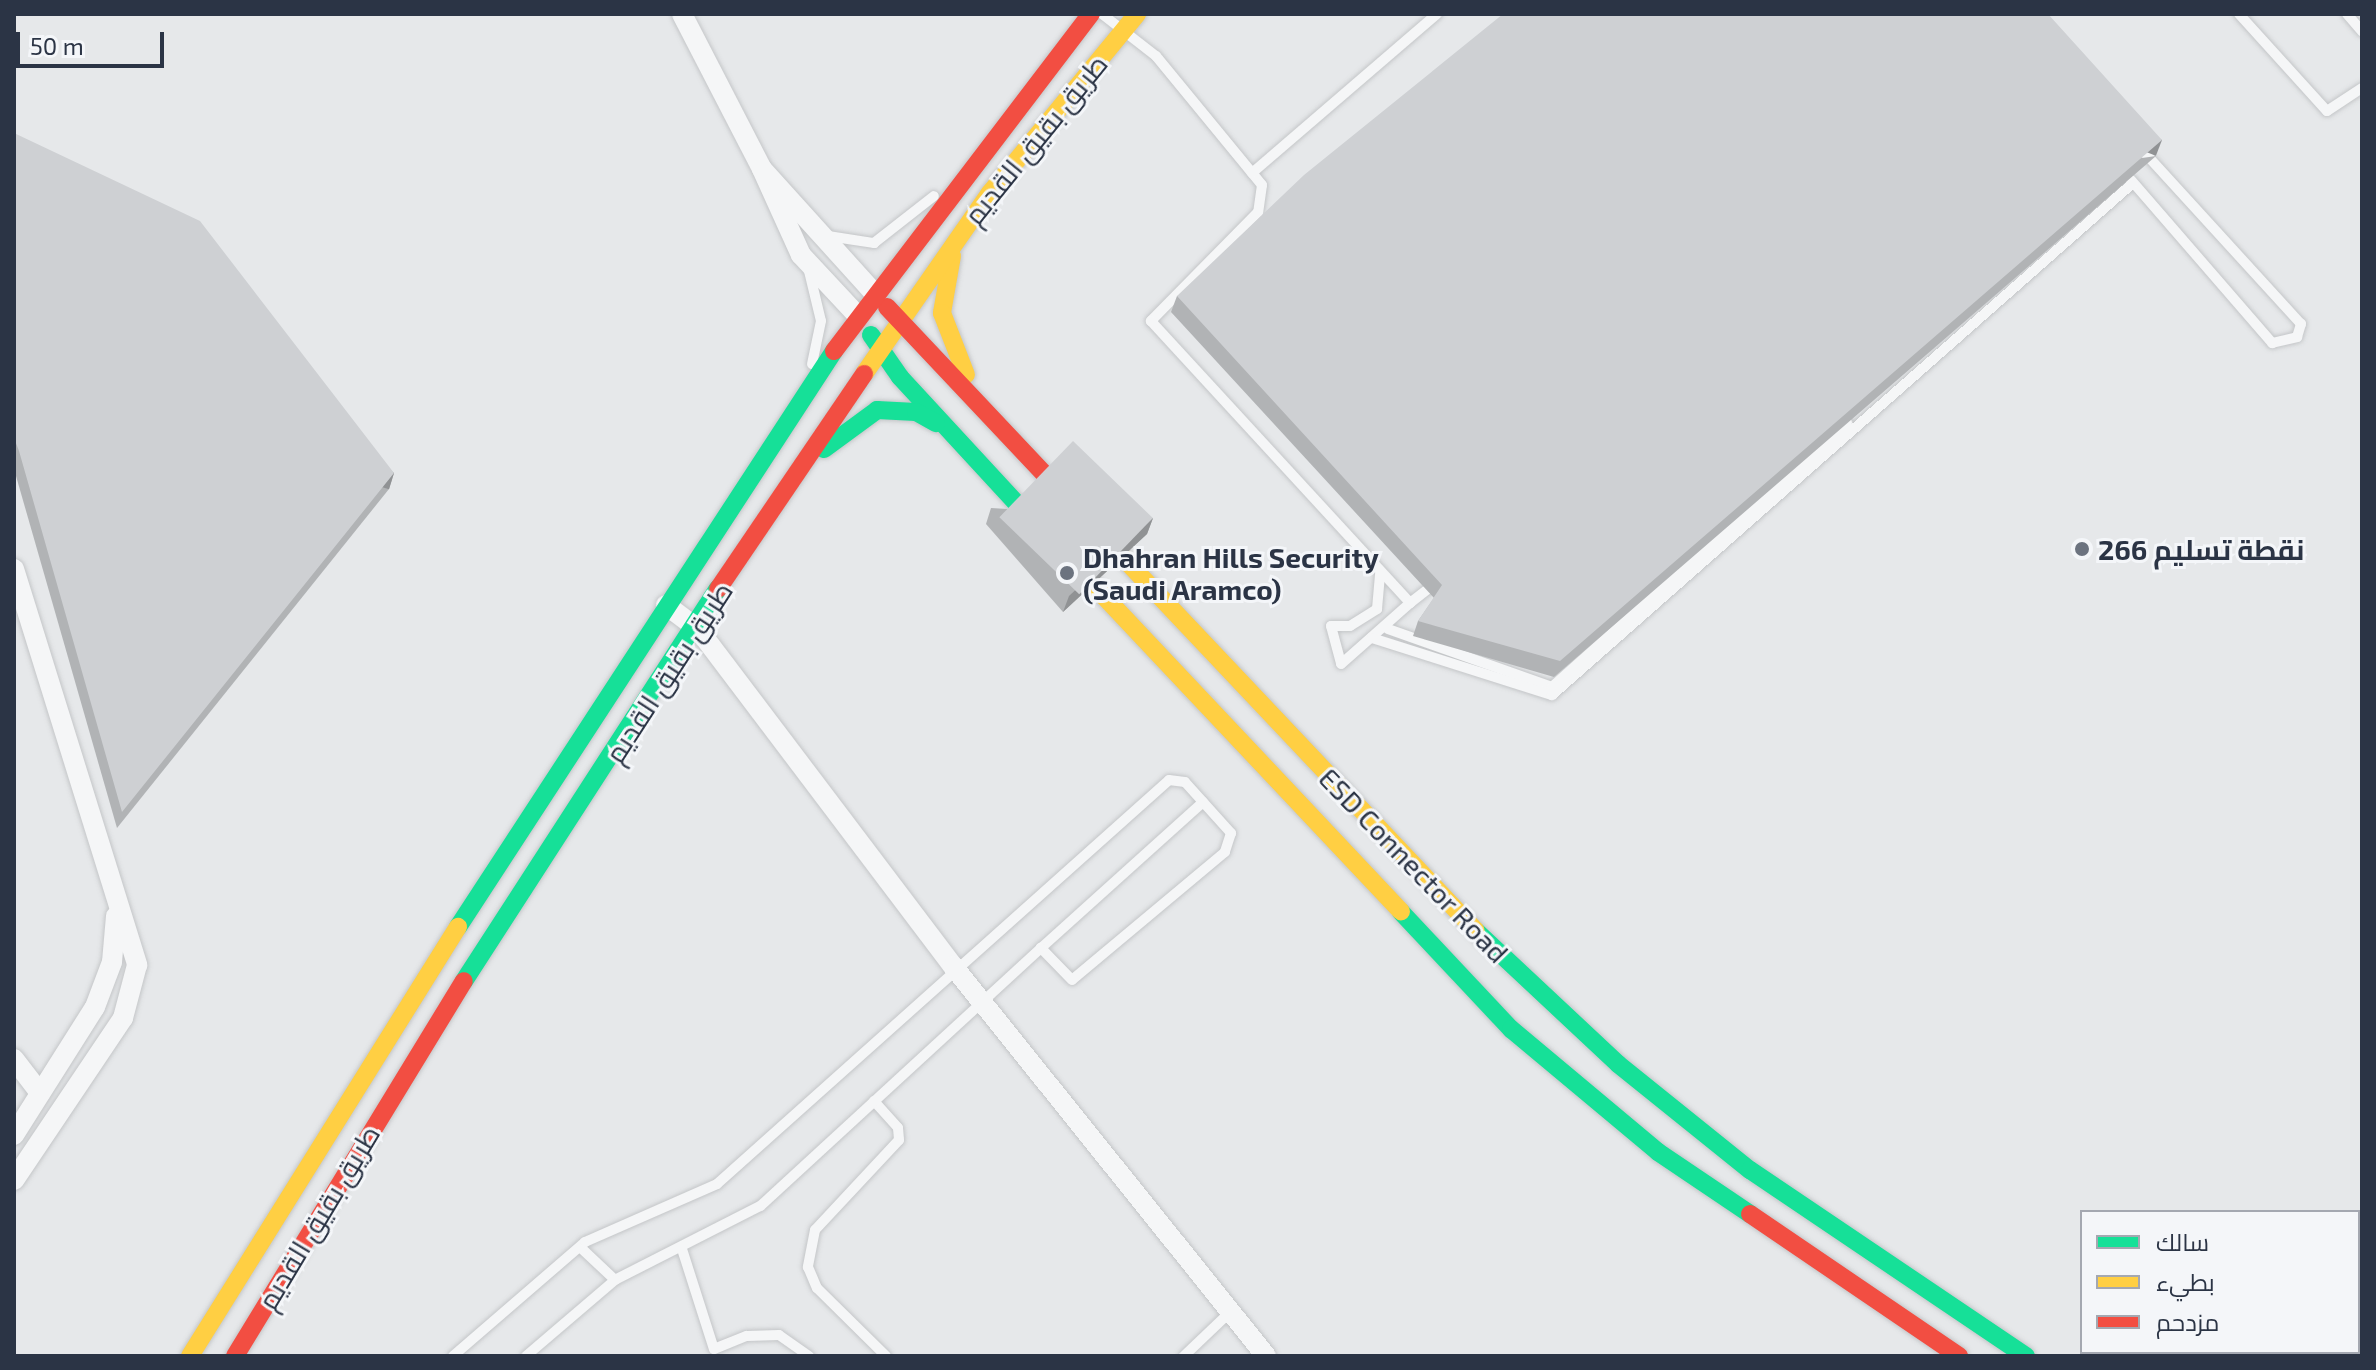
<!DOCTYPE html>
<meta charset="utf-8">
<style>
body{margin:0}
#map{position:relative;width:2376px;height:1370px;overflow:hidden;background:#e6e8ea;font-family:"Exo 2",Cairo,sans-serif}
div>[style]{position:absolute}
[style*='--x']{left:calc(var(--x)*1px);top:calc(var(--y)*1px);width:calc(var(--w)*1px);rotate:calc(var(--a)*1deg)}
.roads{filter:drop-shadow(0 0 2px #c4c6c8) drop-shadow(0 0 2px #c4c6c8)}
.lane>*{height:10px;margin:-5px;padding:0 5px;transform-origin:5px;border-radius:5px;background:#f5f6f7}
.street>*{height:20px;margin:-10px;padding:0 10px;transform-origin:10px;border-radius:10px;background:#f5f6f7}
.fast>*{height:18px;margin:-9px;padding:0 9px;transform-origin:9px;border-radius:9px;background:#16e098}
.slow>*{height:18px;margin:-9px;padding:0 9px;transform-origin:9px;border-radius:9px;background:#ffcf43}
.jam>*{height:18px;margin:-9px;padding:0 9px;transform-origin:9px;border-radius:9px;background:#f24e42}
.wall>*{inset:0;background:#b1b3b5}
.shaded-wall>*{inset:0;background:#909294;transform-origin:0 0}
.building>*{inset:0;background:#ced0d3;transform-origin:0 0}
.dots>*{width:22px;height:22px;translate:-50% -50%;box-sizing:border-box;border:4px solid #f4f6f9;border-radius:50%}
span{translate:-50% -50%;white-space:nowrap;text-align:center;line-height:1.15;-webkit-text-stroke:6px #f4f6f9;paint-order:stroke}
.street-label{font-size:28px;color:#2b3445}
.poi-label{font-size:28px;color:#2b3445;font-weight:700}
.left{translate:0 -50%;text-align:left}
.frame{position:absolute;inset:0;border:16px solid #2b3445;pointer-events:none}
.legend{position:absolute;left:2080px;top:1210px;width:280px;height:144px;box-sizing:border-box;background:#f4f6f9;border:2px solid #a4a8b1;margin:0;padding:10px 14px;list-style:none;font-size:24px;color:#2b3445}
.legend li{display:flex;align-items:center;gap:16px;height:40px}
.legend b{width:40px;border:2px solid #a4a8b1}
.scale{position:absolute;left:16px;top:32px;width:148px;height:36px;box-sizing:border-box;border:4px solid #2b3445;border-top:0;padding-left:10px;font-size:24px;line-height:28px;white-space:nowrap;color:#2b3445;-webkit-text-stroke:6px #f4f6f9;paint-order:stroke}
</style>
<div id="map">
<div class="roads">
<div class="lane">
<i style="--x:1102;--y:14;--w:68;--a:37.9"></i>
<i style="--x:1156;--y:56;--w:167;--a:50.6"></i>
<i style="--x:1262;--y:185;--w:27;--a:98"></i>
<i style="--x:1258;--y:212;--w:153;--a:134.5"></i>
<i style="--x:1151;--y:321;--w:383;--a:47.4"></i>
<i style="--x:1410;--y:603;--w:92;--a:138.5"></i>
<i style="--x:2239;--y:14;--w:131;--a:47.8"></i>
<i style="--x:2327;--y:111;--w:42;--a:-33.3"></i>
<i style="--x:2347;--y:14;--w:23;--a:49"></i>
<i style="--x:1252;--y:173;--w:244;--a:-40.7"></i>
<i style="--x:2131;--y:180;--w:216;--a:49.1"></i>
<i style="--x:2272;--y:343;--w:26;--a:-13"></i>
<i style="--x:2297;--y:337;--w:14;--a:-73"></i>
<i style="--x:2301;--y:324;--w:233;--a:-132.4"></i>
<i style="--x:828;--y:236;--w:47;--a:8.7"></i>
<i style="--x:874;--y:243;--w:76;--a:-38.1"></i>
<i style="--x:809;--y:271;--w:51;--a:76.5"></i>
<i style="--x:821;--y:321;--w:44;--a:101.8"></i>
<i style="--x:1410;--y:603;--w:34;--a:-38"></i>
<i style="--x:1331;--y:626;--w:19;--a:0"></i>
<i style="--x:1350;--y:626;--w:32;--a:-32"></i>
<i style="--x:1377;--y:609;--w:38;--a:-85"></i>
<i style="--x:1331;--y:626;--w:39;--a:75"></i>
<i style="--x:1388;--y:629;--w:174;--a:19.5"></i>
<i style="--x:1552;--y:687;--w:396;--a:-41.8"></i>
<i style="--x:1372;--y:638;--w:189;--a:17.6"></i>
<i style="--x:1552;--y:695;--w:774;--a:-41.39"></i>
<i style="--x:1041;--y:948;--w:218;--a:-42"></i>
<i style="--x:874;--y:1101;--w:36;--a:48"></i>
<i style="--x:898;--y:1128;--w:12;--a:85"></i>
<i style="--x:899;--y:1140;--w:123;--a:133"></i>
<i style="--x:815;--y:1230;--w:38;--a:101"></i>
<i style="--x:808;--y:1267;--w:23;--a:67"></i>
<i style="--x:817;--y:1288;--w:97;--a:44.6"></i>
<i style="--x:580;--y:1247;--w:48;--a:43.3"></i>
<i style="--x:682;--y:1249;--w:105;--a:72.3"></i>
<i style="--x:714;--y:1349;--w:35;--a:-22"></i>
<i style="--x:747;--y:1336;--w:32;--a:-2"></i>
<i style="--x:779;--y:1335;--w:37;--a:35"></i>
<i style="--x:453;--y:1356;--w:174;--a:-40.8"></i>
<i style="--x:585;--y:1242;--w:144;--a:-23.7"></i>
<i style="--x:717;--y:1184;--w:606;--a:-41.79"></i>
<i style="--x:1169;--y:780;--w:16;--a:7"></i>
<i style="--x:1185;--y:782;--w:69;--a:48"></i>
<i style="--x:1231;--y:833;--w:20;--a:108"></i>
<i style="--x:1225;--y:852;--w:199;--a:140.1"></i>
<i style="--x:1072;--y:980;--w:45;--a:-134.1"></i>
<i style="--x:1041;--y:948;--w:381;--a:137.4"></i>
<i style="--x:760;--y:1206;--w:163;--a:153"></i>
<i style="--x:615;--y:1280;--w:117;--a:139.5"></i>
<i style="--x:1184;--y:1356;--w:64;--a:-43.7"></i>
</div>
<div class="street">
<i style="--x:682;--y:14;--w:174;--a:62.7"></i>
<i style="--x:857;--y:315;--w:82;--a:-133"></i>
<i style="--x:801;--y:255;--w:94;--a:-114.4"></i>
<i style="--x:762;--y:169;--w:166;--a:47.9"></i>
<i style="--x:14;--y:569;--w:415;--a:72.7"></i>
<i style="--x:137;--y:965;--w:55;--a:104.8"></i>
<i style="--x:123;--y:1018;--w:195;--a:123.9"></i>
<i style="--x:666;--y:605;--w:40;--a:37"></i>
<i style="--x:698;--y:629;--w:423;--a:52.9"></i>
<i style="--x:953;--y:966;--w:500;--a:51.25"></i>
<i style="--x:14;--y:1059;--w:43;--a:52.6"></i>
<i style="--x:14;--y:1135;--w:151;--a:-57.7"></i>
<i style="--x:95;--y:1007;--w:48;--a:-69.3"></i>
<i style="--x:112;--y:962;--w:46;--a:-85"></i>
</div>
<div class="fast">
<i style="--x:871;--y:335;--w:51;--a:55.4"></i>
<i style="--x:900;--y:377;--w:196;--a:47.3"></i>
<i style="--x:824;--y:449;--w:66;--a:-36.3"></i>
<i style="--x:877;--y:410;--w:39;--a:3"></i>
<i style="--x:916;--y:412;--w:23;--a:29"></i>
<i style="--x:1401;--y:912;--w:161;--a:46.8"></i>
<i style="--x:1511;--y:1029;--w:192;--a:39.9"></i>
<i style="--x:1658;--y:1152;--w:111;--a:34"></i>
<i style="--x:458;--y:927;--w:688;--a:-56.86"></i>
<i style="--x:1476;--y:931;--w:195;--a:43.1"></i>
<i style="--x:1618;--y:1064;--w:169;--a:38.8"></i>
<i style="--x:1750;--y:1170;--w:333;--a:34"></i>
<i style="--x:464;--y:981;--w:467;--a:-57.1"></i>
</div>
<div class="slow">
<i style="--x:952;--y:256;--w:58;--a:100"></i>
<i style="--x:942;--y:313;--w:66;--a:68.8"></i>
<i style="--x:864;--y:374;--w:221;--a:-55.2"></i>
<i style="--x:990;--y:193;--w:232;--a:-50.6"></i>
<i style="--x:1098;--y:531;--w:550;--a:46.62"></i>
<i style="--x:1067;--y:557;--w:487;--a:46.7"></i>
<i style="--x:190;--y:1356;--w:506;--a:-58.01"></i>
</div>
<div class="jam">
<i style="--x:887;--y:307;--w:258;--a:46.7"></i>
<i style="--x:834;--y:351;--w:424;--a:-52.7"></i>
<i style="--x:718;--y:589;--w:260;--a:-55.8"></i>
<i style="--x:1750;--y:1214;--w:253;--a:34.2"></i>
<i style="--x:235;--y:1356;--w:439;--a:-58.6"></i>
</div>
</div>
<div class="wall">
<i style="clip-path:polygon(14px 133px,394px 473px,389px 489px,117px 828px,14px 469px)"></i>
<i style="clip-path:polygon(2156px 156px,1554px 677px,1413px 636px,1418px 621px,1434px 598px,1171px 312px,1177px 296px)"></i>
<i style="clip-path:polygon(991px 508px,1153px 518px,1147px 534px,1063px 612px,986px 524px)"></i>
</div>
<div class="shaded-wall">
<i style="left:2162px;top:140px;width:17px;height:796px;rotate:111deg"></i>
<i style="left:394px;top:473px;width:17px;height:435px;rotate:107deg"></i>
<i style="clip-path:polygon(1153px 518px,1147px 534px,1063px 612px,1069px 596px)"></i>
</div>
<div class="building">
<i style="clip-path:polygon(1503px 14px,2048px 14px,2162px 140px,1560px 661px,1418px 621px,1442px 585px,1177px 296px,1304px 175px)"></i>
<i style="clip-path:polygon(14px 133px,200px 221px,394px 473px,122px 812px,19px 451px,14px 438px)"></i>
<i style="left:1073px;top:441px;width:111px;height:106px;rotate:44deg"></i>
</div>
<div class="dots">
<i style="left:2082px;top:549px;background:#6c737f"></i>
<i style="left:1067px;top:573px;background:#6c737f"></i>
</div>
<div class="street-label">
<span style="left:1035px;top:139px;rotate:-51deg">طريق بقيق القديم</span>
<span style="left:668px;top:672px;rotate:-57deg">طريق بقيق القديم</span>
<span style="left:1414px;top:865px;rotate:46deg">ESD Connector Road</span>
<span style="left:318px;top:1217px;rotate:-59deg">طريق بقيق القديم</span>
</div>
<div class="poi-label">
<span class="left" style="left:2098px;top:549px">نقطة تسليم 266</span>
<span class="left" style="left:1083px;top:573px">Dhahran Hills Security<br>(Saudi Aramco)</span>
</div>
<div class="frame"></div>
<ul class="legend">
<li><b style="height:10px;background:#16e098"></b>سالك</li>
<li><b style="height:10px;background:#ffcf43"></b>بطيء</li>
<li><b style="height:10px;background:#f24e42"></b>مزدحم</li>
</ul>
<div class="scale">50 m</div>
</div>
